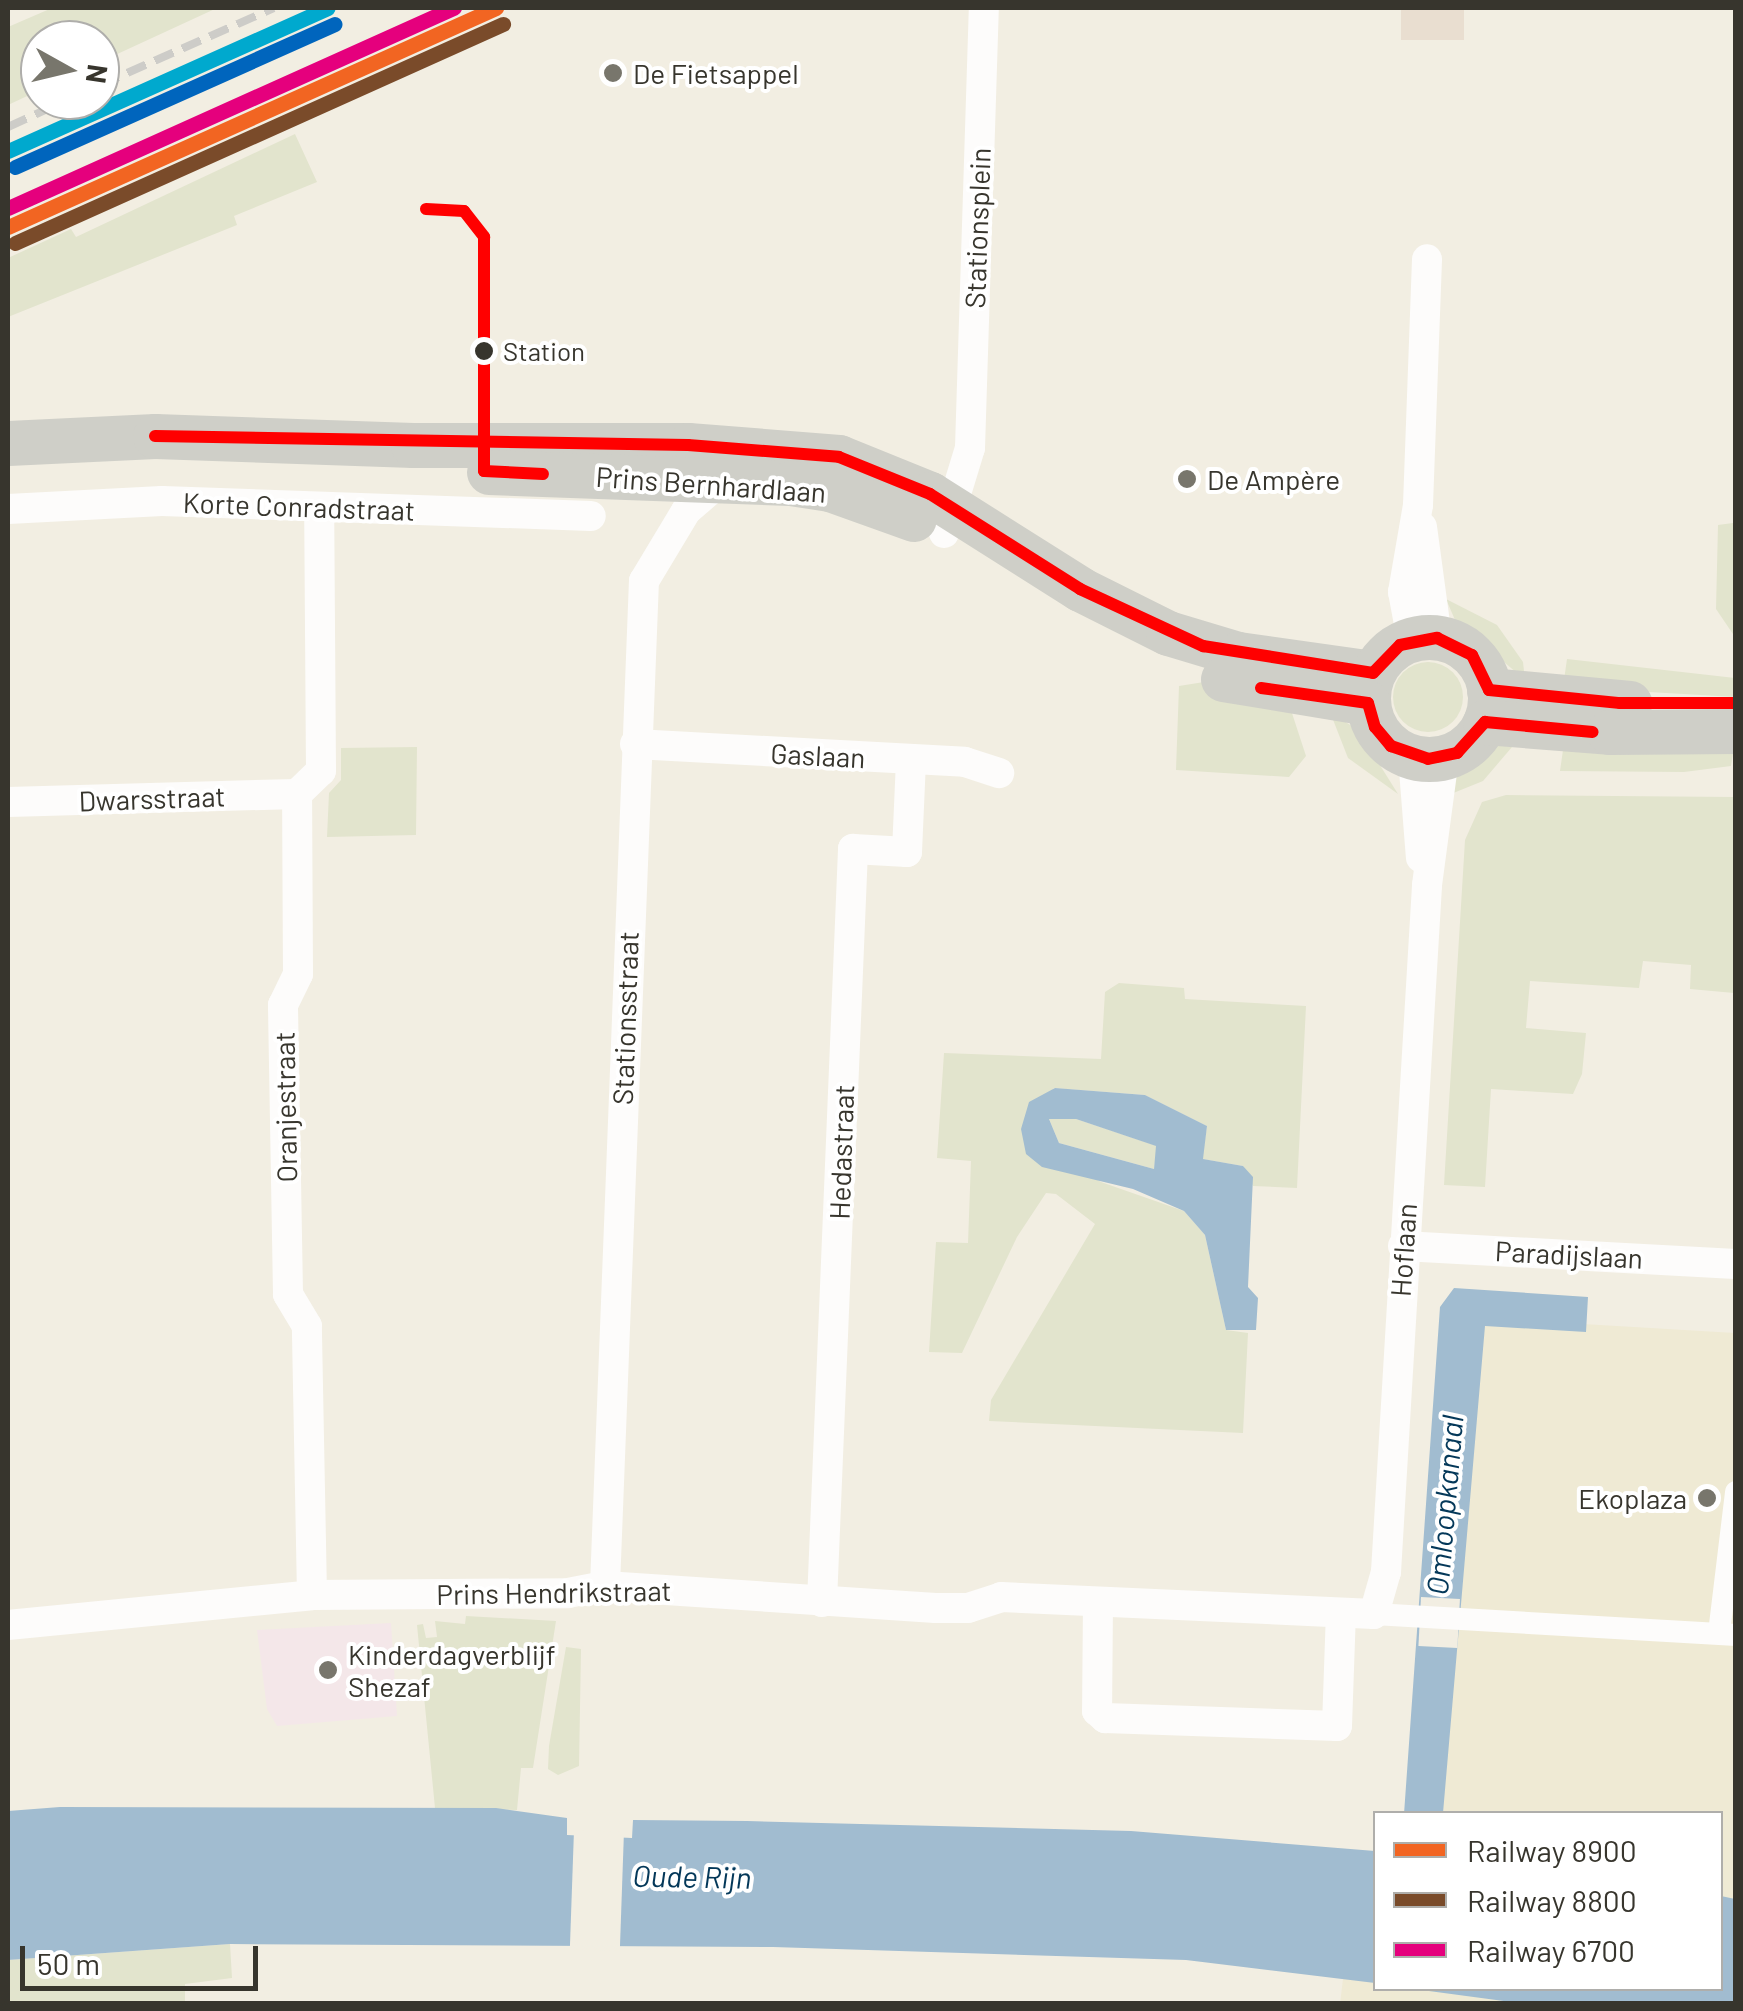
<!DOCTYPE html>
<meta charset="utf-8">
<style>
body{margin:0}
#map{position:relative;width:1743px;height:2011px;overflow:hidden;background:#f2eee2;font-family:Barlow,sans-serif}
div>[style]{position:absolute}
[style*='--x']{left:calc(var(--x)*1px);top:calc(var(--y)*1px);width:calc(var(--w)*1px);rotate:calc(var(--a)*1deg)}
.built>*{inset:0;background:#efead4}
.industrial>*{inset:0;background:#e9ded0;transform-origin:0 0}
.education>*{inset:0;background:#f4e7e9}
.green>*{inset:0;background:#e2e4cd}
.round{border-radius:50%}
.water>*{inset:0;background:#a1bcd0}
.pier>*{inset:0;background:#f2eee2;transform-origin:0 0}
.pedestrian>*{height:22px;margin:-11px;padding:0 11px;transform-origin:11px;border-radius:11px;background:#fdfcfb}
.minor>*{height:30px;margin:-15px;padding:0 15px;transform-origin:15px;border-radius:15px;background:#fdfcfb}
.secondary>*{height:45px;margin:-22.5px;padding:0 22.5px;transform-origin:22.5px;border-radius:22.5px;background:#cfcfc8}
.secondary>.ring{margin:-22.5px;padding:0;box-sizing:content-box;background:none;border:45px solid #cfcfc8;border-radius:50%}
.rail>*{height:8px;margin-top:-4px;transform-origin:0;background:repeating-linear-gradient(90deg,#cdccc8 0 20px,transparent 0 30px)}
.bus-1>*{height:12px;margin:-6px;padding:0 6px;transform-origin:6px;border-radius:6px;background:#f00}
.rail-1>*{height:15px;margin:-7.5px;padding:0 7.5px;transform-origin:7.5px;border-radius:7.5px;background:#f26522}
.rail-2>*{height:15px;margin:-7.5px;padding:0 7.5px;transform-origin:7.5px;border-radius:7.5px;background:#7a4b2a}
.rail-3>*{height:15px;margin:-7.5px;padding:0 7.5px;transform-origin:7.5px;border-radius:7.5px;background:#e5007d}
.rail-4>*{height:15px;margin:-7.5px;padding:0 7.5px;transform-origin:7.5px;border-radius:7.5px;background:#00a9ce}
.rail-5>*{height:15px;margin:-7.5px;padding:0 7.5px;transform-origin:7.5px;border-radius:7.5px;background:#0065bd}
.dots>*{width:28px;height:28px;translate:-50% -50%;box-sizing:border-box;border:5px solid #fff;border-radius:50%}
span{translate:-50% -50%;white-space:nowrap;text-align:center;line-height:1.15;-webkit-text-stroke:8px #fff;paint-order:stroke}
.bus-label{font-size:26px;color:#37352d}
.left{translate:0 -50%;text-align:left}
.poi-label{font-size:28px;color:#37352d}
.right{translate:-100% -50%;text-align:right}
.street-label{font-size:28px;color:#37352d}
.water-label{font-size:30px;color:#043859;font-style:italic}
.frame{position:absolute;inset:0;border:10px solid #37352d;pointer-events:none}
.legend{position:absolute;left:1373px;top:1811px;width:350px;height:180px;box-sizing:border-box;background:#fff;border:2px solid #afaeab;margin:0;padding:12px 18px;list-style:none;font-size:30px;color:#37352d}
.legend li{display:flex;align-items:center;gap:20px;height:50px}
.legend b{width:50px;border:2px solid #afaeab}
.north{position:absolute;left:20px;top:20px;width:100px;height:100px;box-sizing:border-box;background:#fff;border:2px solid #afaeab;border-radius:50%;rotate:98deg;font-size:28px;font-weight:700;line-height:40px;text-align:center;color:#37352d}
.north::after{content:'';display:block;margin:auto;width:35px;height:45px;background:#78766c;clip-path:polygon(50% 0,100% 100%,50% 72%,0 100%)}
.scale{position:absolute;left:20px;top:1946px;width:238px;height:45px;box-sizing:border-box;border:5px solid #37352d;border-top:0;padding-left:12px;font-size:30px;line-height:35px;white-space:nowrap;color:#37352d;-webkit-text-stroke:8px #fff;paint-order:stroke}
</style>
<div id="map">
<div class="built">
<i style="clip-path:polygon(1480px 1318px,1735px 1333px,1735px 2003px,1340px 2004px,1345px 1962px,1375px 1924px,1376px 1988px,1720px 1988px,1720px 1814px,1432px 1813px)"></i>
</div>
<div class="industrial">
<i style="left:1401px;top:8px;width:63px;height:32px"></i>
</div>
<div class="education">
<i style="clip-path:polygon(391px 1623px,397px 1716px,277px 1726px,267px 1709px,257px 1630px)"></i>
</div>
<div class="green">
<i style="clip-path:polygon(52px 8px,217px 8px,100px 62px,100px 40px,40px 40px,40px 90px,8px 105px,8px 27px)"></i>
<i style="clip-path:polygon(295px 134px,317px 182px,234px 216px,237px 225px,8px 317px,8px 258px,71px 229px,76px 237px)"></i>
<i style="clip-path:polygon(1733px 523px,1736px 544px,1735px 637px,1716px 609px,1718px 525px)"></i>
<i style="clip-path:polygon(1446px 599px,1497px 625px,1523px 662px,1525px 680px,1455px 620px)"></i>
<i style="clip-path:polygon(1567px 659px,1735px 678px,1735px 697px,1563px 687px)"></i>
<i class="round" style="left:1393px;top:662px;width:70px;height:70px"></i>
<i style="clip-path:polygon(1204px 682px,1290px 707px,1306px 756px,1289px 777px,1176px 770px,1179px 686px)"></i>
<i style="clip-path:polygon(1330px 712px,1358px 730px,1398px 794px,1348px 758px)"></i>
<i style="clip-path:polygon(1518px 740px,1483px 781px,1446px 796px,1455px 770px,1493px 746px)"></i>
<i style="clip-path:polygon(1735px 740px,1731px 766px,1684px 772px,1560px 771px,1564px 743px)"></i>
<i style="clip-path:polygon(417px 747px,416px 835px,327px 837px,329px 793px,341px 780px,341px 748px)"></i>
<i style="clip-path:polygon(1506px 795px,1735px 797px,1734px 993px,1690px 989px,1691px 965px,1643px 961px,1639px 988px,1530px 981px,1526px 1028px,1586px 1033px,1582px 1074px,1573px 1094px,1491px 1089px,1485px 1187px,1444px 1185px,1465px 840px,1482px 802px)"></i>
<i style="clip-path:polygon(1119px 983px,1184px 988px,1185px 999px,1306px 1006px,1297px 1188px,1253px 1186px,1243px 1166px,1202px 1159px,1207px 1126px,1145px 1095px,1054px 1088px,1021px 1129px,1101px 1182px,1184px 1211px,1205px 1235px,1226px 1330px,1248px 1333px,1243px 1433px,989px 1421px,991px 1400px,1095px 1224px,1056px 1194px,1046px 1193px,1017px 1237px,962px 1353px,929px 1352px,936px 1242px,968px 1243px,971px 1161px,937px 1158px,944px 1053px,1101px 1059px,1105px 992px)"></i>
<i style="clip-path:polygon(1049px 1119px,1076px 1119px,1157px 1146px,1154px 1169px,1059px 1143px)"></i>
<i style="clip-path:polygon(466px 1616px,556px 1621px,533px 1768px,521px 1768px,517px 1810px,435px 1808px,417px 1625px,423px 1624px,426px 1638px,437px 1637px,435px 1621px,465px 1624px)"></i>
<i style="clip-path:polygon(566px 1647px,581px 1649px,579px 1766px,558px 1775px,548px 1769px,549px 1746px)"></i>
<i style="clip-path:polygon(230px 1944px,232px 1978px,185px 1984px,185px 2003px,8px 2004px,8px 1960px)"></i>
</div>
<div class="water">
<i style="clip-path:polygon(evenodd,1055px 1088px,1145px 1095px,1207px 1126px,1203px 1159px,1243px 1166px,1253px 1177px,1248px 1287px,1258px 1298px,1256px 1330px,1226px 1330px,1205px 1235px,1184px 1211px,1133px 1189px,1042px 1167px,1026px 1154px,1021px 1129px,1029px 1102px,1055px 1088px,1049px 1119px,1076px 1119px,1156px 1146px,1154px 1169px,1059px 1143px,1049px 1119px)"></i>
<i style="clip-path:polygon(1454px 1288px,1588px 1297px,1586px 1332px,1485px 1326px,1443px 1813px,1404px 1814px,1440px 1307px)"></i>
<i style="clip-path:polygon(60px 1807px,496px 1808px,567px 1818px,567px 1835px,632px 1838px,633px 1820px,747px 1821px,1131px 1831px,1375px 1851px,1375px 1983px,1186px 1960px,773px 1947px,230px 1944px,8px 1960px,8px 1811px)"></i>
<i style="clip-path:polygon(1721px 1896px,1735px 1899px,1735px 2003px,1526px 2004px,1414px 1989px,1720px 1988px)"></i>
</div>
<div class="pier">
<i style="left:1421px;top:1597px;width:39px;height:49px;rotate:3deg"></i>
<i style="left:574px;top:1830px;width:50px;height:119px;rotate:2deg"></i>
</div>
<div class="pedestrian">
<i style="--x:1374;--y:1614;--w:363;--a:3.3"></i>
<i style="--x:1719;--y:1633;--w:142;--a:-83.1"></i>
</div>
<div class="minor">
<i style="--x:8;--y:509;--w:154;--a:-3"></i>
<i style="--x:162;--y:501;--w:429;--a:2"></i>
<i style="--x:1422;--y:527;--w:112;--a:82.3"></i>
<i style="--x:944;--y:533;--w:89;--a:-73"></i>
<i style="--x:970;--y:448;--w:440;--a:-88.2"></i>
<i style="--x:1412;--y:640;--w:49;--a:-100.6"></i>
<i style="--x:1403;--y:592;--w:88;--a:-80.2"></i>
<i style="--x:1418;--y:505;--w:246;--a:-87.9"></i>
<i style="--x:635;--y:744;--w:330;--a:3.1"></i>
<i style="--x:965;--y:762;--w:36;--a:18"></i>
<i style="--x:1413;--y:757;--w:101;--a:85.5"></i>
<i style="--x:8;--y:802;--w:289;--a:-1.6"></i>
<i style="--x:1403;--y:1246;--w:333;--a:3.1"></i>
<i style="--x:605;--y:1586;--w:1006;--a:-87.78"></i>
<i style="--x:644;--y:581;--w:82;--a:-59"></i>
<i style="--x:686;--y:511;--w:49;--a:-40.9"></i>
<i style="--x:312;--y:1595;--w:269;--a:-91.1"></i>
<i style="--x:307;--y:1326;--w:37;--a:-121"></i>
<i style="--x:288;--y:1294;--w:289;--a:-91"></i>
<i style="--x:283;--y:1005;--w:34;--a:-64"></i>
<i style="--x:298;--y:974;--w:180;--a:-90.3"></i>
<i style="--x:297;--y:794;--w:33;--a:-44"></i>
<i style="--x:321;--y:771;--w:264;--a:-90.4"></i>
<i style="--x:822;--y:1602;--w:754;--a:-87.64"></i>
<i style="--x:853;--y:849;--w:54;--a:3.2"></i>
<i style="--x:907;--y:852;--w:93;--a:-87.5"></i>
<i style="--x:1098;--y:1603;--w:108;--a:90.5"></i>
<i style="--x:1097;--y:1711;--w:11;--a:41"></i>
<i style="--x:1105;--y:1718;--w:232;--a:2"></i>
<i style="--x:1337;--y:1726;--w:112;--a:-88"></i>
<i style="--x:8;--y:1625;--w:305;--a:-5.6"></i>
<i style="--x:312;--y:1595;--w:256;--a:-0.4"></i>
<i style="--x:568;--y:1593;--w:38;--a:-11"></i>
<i style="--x:605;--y:1586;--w:331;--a:3.8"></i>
<i style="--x:935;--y:1608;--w:33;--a:0"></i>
<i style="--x:968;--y:1608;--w:35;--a:-18"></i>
<i style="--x:1001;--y:1597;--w:373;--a:2.6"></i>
<i style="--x:1374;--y:1614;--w:44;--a:-74.1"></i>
<i style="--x:1386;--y:1572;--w:688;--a:-86.58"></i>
<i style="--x:1427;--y:885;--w:128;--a:-82.4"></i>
</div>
<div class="secondary">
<i style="--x:8;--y:443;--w:147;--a:-2.7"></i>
<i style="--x:155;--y:436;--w:258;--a:2"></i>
<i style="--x:413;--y:445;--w:275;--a:0"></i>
<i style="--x:688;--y:445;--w:151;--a:4.5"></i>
<i style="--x:839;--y:457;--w:98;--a:22.1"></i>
<i style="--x:930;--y:494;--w:178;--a:32.3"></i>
<i style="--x:1080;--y:589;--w:98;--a:26.6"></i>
<i style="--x:1168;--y:633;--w:73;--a:16.7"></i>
<i style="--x:1238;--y:654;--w:136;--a:8"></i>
<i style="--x:489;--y:472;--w:301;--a:2.1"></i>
<i style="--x:790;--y:483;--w:40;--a:8.5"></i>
<i style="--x:830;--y:489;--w:89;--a:19.7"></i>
<i class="ring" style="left:1368px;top:637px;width:77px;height:77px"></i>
<i style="--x:1223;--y:679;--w:147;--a:9.4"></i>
<i style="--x:1489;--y:690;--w:141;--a:5.3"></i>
<i style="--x:1485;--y:722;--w:124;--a:4.6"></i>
<i style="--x:1609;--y:732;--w:127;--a:-0.5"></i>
</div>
<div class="rail">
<i style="--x:100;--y:85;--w:190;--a:-23.9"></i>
<i style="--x:8;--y:127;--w:65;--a:-24.6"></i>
</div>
<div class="bus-1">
<i style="--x:426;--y:209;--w:38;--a:3"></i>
<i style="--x:464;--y:211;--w:33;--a:52"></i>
<i style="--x:484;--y:237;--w:234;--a:90"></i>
<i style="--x:484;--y:471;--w:59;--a:2.9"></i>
<i style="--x:155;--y:436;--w:533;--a:0.97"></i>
<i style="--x:688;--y:445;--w:151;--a:4.5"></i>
<i style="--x:839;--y:457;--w:98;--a:22.1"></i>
<i style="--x:930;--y:494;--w:178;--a:32.3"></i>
<i style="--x:1080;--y:589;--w:136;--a:24.9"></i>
<i style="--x:1203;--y:646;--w:172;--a:9"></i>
<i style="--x:1373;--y:673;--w:39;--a:-46"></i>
<i style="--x:1400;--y:645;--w:38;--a:-11"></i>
<i style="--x:1437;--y:638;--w:39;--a:26"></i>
<i style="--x:1472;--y:655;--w:39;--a:64"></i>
<i style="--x:1489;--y:690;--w:132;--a:5.7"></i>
<i style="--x:1620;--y:703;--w:116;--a:0"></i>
<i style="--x:1261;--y:688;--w:108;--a:8"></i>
<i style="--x:1368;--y:703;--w:25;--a:74"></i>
<i style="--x:1375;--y:727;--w:25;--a:50"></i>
<i style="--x:1391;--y:746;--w:39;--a:19"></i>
<i style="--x:1428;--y:759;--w:30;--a:-12"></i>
<i style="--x:1457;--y:753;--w:42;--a:-47.9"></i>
<i style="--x:1485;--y:722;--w:108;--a:5.3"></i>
</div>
<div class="rail-1">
<i style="--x:8;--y:227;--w:535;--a:-24.17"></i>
</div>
<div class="rail-2">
<i style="--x:15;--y:243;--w:535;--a:-24.17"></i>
</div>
<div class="rail-3">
<i style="--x:8;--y:208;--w:489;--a:-24.2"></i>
</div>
<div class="rail-4">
<i style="--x:8;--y:151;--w:350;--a:-24.1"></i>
</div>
<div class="rail-5">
<i style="--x:15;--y:167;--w:350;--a:-24.1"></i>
</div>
<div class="dots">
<i style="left:613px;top:73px;background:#78766c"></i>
<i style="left:484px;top:351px;background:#37352d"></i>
<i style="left:1187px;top:479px;background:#78766c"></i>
<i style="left:1707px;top:1498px;background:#78766c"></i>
<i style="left:328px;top:1670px;background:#78766c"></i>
</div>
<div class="bus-label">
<span class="left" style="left:503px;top:351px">Station</span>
</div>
<div class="poi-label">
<span class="left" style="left:633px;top:73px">De Fietsappel</span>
<span class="left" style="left:1207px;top:479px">De Ampère</span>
<span class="right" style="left:1687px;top:1498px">Ekoplaza</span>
<span class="left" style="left:348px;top:1670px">Kinderdagverblijf<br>Shezaf</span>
</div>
<div class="street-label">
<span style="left:977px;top:228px;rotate:-88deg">Stationsplein</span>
<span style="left:711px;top:484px;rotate:4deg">Prins Bernhardlaan</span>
<span style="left:299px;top:506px;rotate:2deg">Korte Conradstraat</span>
<span style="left:818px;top:755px;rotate:3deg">Gaslaan</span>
<span style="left:152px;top:798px;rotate:-2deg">Dwarsstraat</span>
<span style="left:625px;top:1018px;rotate:-88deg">Stationsstraat</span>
<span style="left:285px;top:1107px;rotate:-91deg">Oranjestraat</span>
<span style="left:841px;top:1152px;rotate:-88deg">Hedastraat</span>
<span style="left:1403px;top:1250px;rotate:-86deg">Hoflaan</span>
<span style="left:1569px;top:1254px;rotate:3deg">Paradijslaan</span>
<span style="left:554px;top:1592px;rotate:-1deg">Prins Hendrikstraat</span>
</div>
<div class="water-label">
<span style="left:1444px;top:1505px;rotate:-85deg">Omloopkanaal</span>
<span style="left:692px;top:1876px;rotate:1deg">Oude Rijn</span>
</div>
<div class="frame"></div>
<ul class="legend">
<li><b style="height:12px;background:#f26522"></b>Railway 8900</li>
<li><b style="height:12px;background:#7a4b2a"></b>Railway 8800</li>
<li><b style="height:12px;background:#e5007d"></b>Railway 6700</li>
</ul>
<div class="north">N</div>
<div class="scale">50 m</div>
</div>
